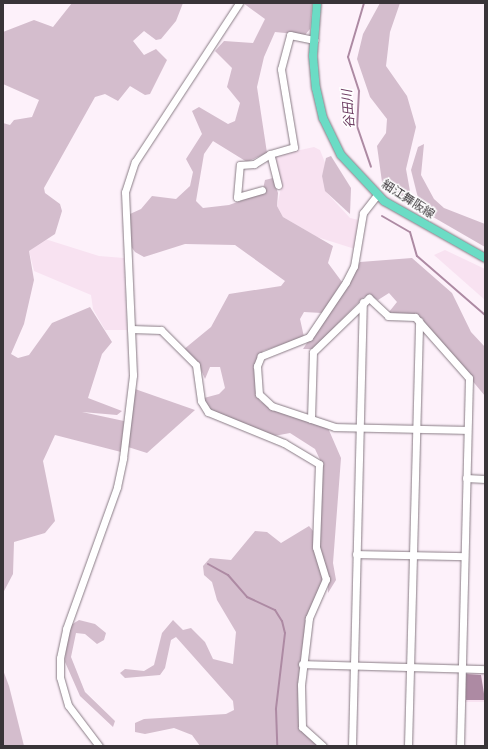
<!DOCTYPE html>
<meta charset="utf-8">
<style>
body{margin:0}
#map{position:relative;width:488px;height:749px;overflow:hidden;background:#fdf1fa;font-family:"Fira Sans Condensed","Noto Sans JP",sans-serif}
div>[style]{position:absolute}
[style*='--x']{left:calc(var(--x)*1px);top:calc(var(--y)*1px);width:calc(var(--w)*1px);rotate:calc(var(--a)*1deg)}
.built>*{inset:0;background:#f8e2f1;transform-origin:0 0}
.green>*{inset:0;background:#d4bdcd}
.water>*{inset:0;background:#ad8aa3}
.stream>*{height:2px;margin:-1px;padding:0 1px;transform-origin:1px;border-radius:1px;background:#ad8aa3}
.roads{filter:drop-shadow(0 0 1px #897c85) drop-shadow(0 0 1px #897c85)}
.minor>*{height:7px;margin:-3.5px;padding:0 3.5px;transform-origin:3.5px;border-radius:3.5px;background:#fff}
.major>*{height:8px;margin:-4px;padding:0 4px;transform-origin:4px;border-radius:4px;background:#6bdcc5}
span{translate:-50% -50%;white-space:nowrap;text-align:center;line-height:1.15;-webkit-text-stroke:3px #fff;paint-order:stroke}
.street-label{font-size:12px;color:#393438}
.water-label{font-size:13px;color:#6c3c61;font-style:italic}
.frame{position:absolute;inset:0;border:4px solid #393438;pointer-events:none}
</style>
<div id="map">
<div class="built">
<i style="clip-path:polygon(314px 147px,320px 150px,326px 165px,322px 176px,327px 193px,350px 218px,359px 220px,355px 249px,317px 237px,283px 217px,277px 206px,281px 188px,273px 156px)"></i>
<i style="clip-path:polygon(45px 239px,99px 256px,124px 258px,127px 330px,105px 330px,93px 309px,91px 295px,34px 271px,29px 251px)"></i>
<i style="clip-path:polygon(445px 250px,485px 269px,485px 300px,434px 255px)"></i>
<i style="left:465px;top:671px;width:20px;height:31px"></i>
</div>
<div class="green">
<i style="clip-path:polygon(72px 3px,183px 3px,176px 21px,161px 39px,156px 40px,144px 31px,133px 41px,144px 55px,156px 49px,167px 60px,150px 94px,145px 95px,130px 86px,118px 101px,105px 94px,95px 97px,44px 188px,45px 193px,60px 204px,62px 211px,55px 234px,29px 251px,34px 280px,24px 324px,11px 354px,18px 358px,29px 355px,52px 323px,90px 307px,112px 342px,102px 354px,88px 398px,122px 411px,117px 415px,82px 412px,124px 421px,121px 452px,55px 435px,43px 461px,55px 521px,45px 533px,14px 542px,13px 574px,3px 593px,3px 123px,10px 125px,14px 120px,32px 117px,39px 100px,3px 84px,3px 32px,34px 20px,53px 27px)"></i>
<i style="clip-path:polygon(243px 3px,312px 3px,310px 29px,305px 35px,275px 32px,264px 57px,257px 87px,267px 153px,247px 162px,213px 141px,204px 154px,196px 201px,203px 208px,229px 205px,262px 193px,265px 180px,273px 178px,278px 193px,277px 206px,283px 217px,333px 246px,328px 263px,342px 282px,322px 313px,304px 312px,300px 319px,304px 337px,263px 351px,255px 365px,255px 388px,260px 401px,271px 408px,328px 428px,341px 458px,333px 563px,336px 580px,328px 593px,328px 579px,319px 550px,322px 464px,315px 449px,290px 433px,274px 436px,213px 412px,205px 404px,204px 398px,219px 394px,225px 388px,220px 367px,210px 367px,205px 379px,198px 363px,183px 350px,211px 327px,229px 294px,281px 286px,285px 281px,235px 245px,185px 244px,144px 257px,135px 252px,130px 245px,130px 214px,141px 209px,152px 196px,176px 199px,190px 186px,193px 172px,186px 159px,202px 134px,192px 111px,199px 107px,228px 124px,235px 121px,240px 103px,227px 87px,232px 68px,215px 51px,224px 41px,253px 43px,265px 19px)"></i>
<i style="clip-path:polygon(380px 3px,400px 3px,390px 32px,386px 66px,407px 96px,416px 127px,406px 169px,413px 208px,390px 193px,382px 182px,377px 146px,386px 133px,387px 119px,370px 97px,357px 59px,363px 34px)"></i>
<i style="clip-path:polygon(424px 144px,421px 175px,434px 199px,444px 208px,485px 224px,485px 247px,421px 210px,411px 170px,418px 147px)"></i>
<i style="clip-path:polygon(331px 156px,351px 188px,350px 214px,325px 191px,322px 176px,326px 158px)"></i>
<i style="clip-path:polygon(412px 258px,452px 293px,471px 332px,485px 347px,485px 396px,421px 319px,389px 312px,397px 302px,389px 293px,378px 300px,369px 295px,364px 297px,313px 349px,303px 349px,360px 262px)"></i>
<i style="clip-path:polygon(135px 389px,195px 410px,147px 453px,128px 447px)"></i>
<i style="clip-path:polygon(309px 526px,314px 532px,324px 579px,307px 617px,301px 656px,300px 726px,320px 746px,200px 746px,192px 735px,174px 728px,145px 734px,135px 732px,135px 723px,144px 719px,226px 714px,234px 710px,233px 701px,176px 637px,171px 640px,165px 668px,160px 675px,125px 678px,120px 673px,125px 669px,144px 671px,154px 665px,162px 633px,173px 620px,183px 630px,191px 628px,205px 642px,213px 659px,233px 664px,236px 632px,217px 600px,212px 582px,204px 575px,203px 566px,210px 558px,231px 560px,255px 531px,267px 532px,281px 543px)"></i>
<i style="clip-path:polygon(79px 620px,95px 624px,106px 633px,104px 640px,97px 644px,85px 634px,76px 633px,71px 657px,85px 692px,115px 721px,113px 727px,80px 696px,65px 662px,66px 639px,71px 625px)"></i>
<i style="clip-path:polygon(3px 670px,9px 686px,24px 746px,3px 746px)"></i>
</div>
<div class="water">
<i style="clip-path:polygon(466px 674px,481px 675px,485px 700px,466px 700px)"></i>
</div>
<div class="stream">
<i style="--x:364;--y:3;--w:56;--a:106.5"></i>
<i style="--x:348;--y:57;--w:36;--a:72"></i>
<i style="--x:359;--y:91;--w:35;--a:93"></i>
<i style="--x:357;--y:126;--w:43;--a:71.1"></i>
<i style="--x:382;--y:216;--w:32;--a:30"></i>
<i style="--x:410;--y:232;--w:25;--a:74"></i>
<i style="--x:417;--y:256;--w:90;--a:40.9"></i>
<i style="--x:208;--y:564;--w:23;--a:29"></i>
<i style="--x:228;--y:575;--w:29;--a:49"></i>
<i style="--x:247;--y:597;--w:31;--a:25"></i>
<i style="--x:275;--y:610;--w:13;--a:58"></i>
<i style="--x:282;--y:621;--w:12;--a:76"></i>
<i style="--x:285;--y:633;--w:77;--a:96.8"></i>
<i style="--x:276;--y:709;--w:37;--a:88"></i>
</div>
<div class="roads">
<div class="minor">
<i style="--x:278;--y:185;--w:32;--a:-104"></i>
<i style="--x:270;--y:154;--w:25;--a:-16"></i>
<i style="--x:294;--y:147;--w:79;--a:-99.5"></i>
<i style="--x:281;--y:69;--w:35;--a:-75"></i>
<i style="--x:290;--y:35;--w:25;--a:12"></i>
<i style="--x:262;--y:190;--w:26;--a:164"></i>
<i style="--x:237;--y:197;--w:32;--a:-85"></i>
<i style="--x:240;--y:165;--w:14;--a:-4"></i>
<i style="--x:254;--y:164;--w:19;--a:-32"></i>
<i style="--x:377;--y:195;--w:23;--a:128"></i>
<i style="--x:363;--y:213;--w:54;--a:99.6"></i>
<i style="--x:354;--y:266;--w:18;--a:117"></i>
<i style="--x:346;--y:282;--w:66;--a:123.9"></i>
<i style="--x:309;--y:337;--w:52;--a:158.4"></i>
<i style="--x:261;--y:356;--w:11;--a:112"></i>
<i style="--x:257;--y:366;--w:28;--a:86"></i>
<i style="--x:259;--y:394;--w:18;--a:43"></i>
<i style="--x:272;--y:406;--w:66;--a:18.4"></i>
<i style="--x:335;--y:427;--w:132;--a:1.3"></i>
<i style="--x:131;--y:329;--w:30;--a:2"></i>
<i style="--x:161;--y:330;--w:49;--a:45"></i>
<i style="--x:196;--y:365;--w:36;--a:82"></i>
<i style="--x:201;--y:401;--w:13;--a:58"></i>
<i style="--x:208;--y:412;--w:82;--a:22.2"></i>
<i style="--x:284;--y:443;--w:41;--a:31"></i>
<i style="--x:319;--y:464;--w:83;--a:92.1"></i>
<i style="--x:316;--y:547;--w:34;--a:73"></i>
<i style="--x:326;--y:579;--w:43;--a:113.6"></i>
<i style="--x:309;--y:618;--w:67;--a:96.8"></i>
<i style="--x:301;--y:685;--w:42;--a:88.6"></i>
<i style="--x:302;--y:727;--w:28;--a:42"></i>
<i style="--x:311;--y:419;--w:67;--a:-88.3"></i>
<i style="--x:313;--y:352;--w:78;--a:-44"></i>
<i style="--x:369;--y:298;--w:26;--a:43"></i>
<i style="--x:388;--y:316;--w:27;--a:2"></i>
<i style="--x:415;--y:317;--w:81;--a:48.5"></i>
<i style="--x:469;--y:378;--w:368;--a:91.4"></i>
<i style="--x:466;--y:478;--w:19;--a:3"></i>
<i style="--x:356;--y:554;--w:108;--a:1.1"></i>
<i style="--x:302;--y:664;--w:183;--a:1.6"></i>
<i style="--x:99;--y:746;--w:51;--a:-127.1"></i>
<i style="--x:68;--y:705;--w:29;--a:-106"></i>
<i style="--x:60;--y:677;--w:19;--a:-90"></i>
<i style="--x:60;--y:658;--w:30;--a:-78"></i>
<i style="--x:66;--y:629;--w:151;--a:-70.2"></i>
<i style="--x:117;--y:487;--w:30;--a:-78"></i>
<i style="--x:123;--y:458;--w:84;--a:-83.1"></i>
<i style="--x:133;--y:375;--w:183;--a:-92.5"></i>
<i style="--x:125;--y:192;--w:32;--a:-72"></i>
<i style="--x:135;--y:162;--w:190;--a:-56.8"></i>
<i style="--x:352;--y:746;--w:444;--a:-88.6"></i>
<i style="--x:408;--y:746;--w:425;--a:-88.5"></i>
</div>
<div class="major">
<i style="--x:317;--y:3;--w:53;--a:94.3"></i>
<i style="--x:313;--y:56;--w:32;--a:85"></i>
<i style="--x:316;--y:88;--w:31;--a:77"></i>
<i style="--x:323;--y:118;--w:41;--a:64.1"></i>
<i style="--x:341;--y:155;--w:63;--a:46.9"></i>
<i style="--x:384;--y:201;--w:116;--a:29.4"></i>
</div>
</div>
<div class="street-label">
<span style="left:408px;top:200px;rotate:33deg">細江舞阪線</span>
</div>
<div class="water-label">
<span style="left:349px;top:109px;rotate:-94deg">谷田川</span>
</div>
<div class="frame"></div>
</div>
